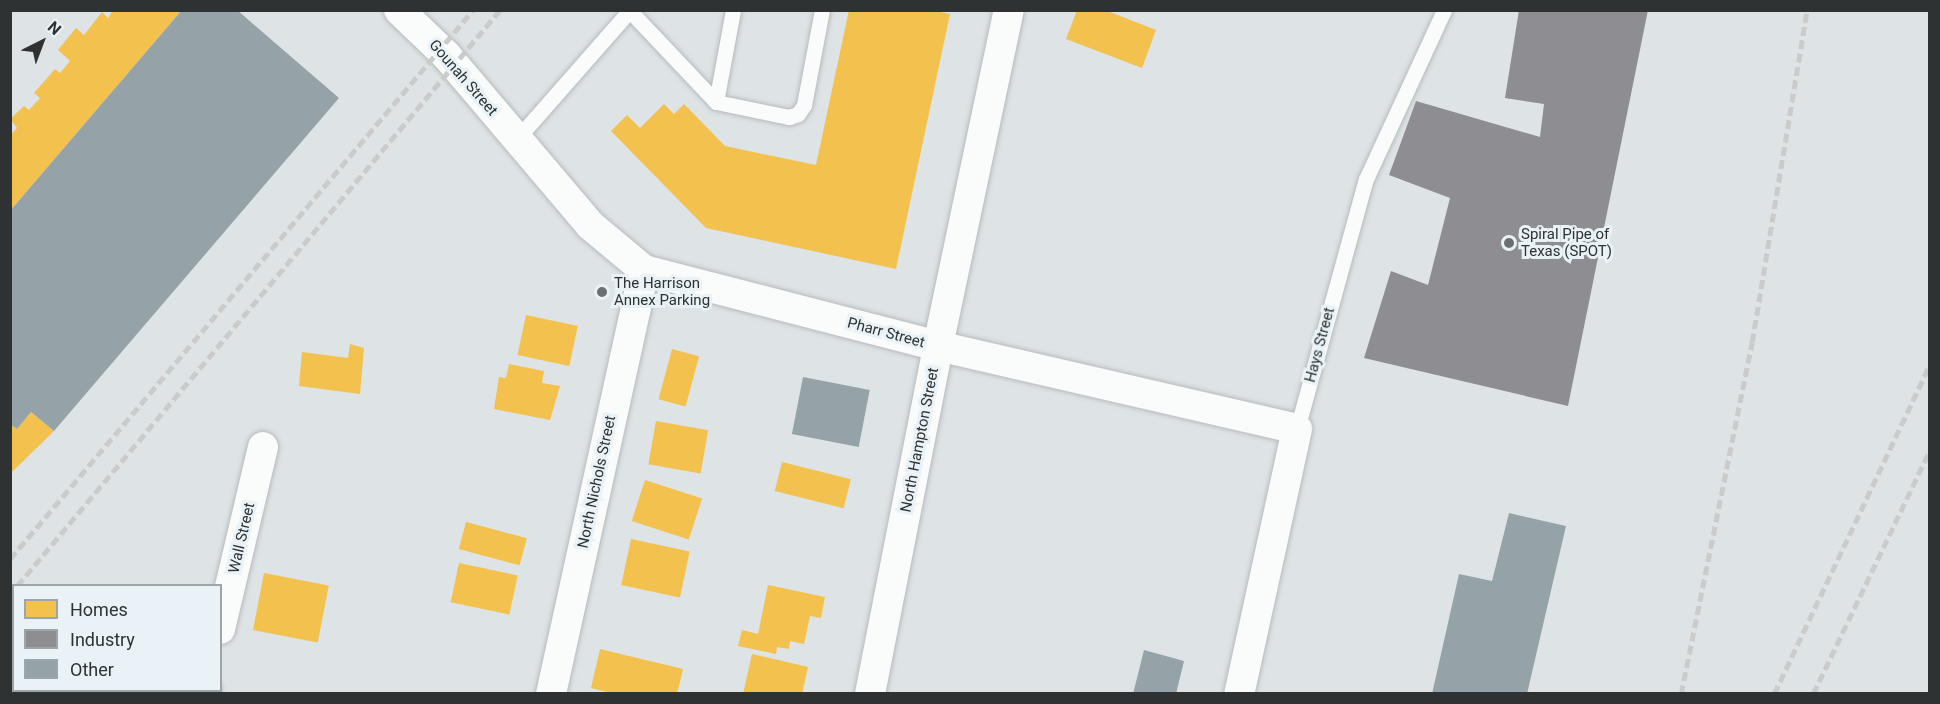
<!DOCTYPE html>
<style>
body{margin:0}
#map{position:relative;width:1940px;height:704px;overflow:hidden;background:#dee3e6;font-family:Roboto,sans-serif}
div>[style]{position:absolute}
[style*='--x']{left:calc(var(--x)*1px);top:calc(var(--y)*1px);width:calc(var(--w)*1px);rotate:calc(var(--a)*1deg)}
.homes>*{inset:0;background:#f2c14e;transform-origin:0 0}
.industry>*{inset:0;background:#8d8d92}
.building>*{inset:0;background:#95a3a9;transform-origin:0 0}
.roads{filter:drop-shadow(0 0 2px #b7bbbd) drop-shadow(0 0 2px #b7bbbd)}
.service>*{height:15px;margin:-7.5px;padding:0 7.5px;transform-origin:7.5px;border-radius:7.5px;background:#fafbfb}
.minor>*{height:30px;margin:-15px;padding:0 15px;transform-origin:15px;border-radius:15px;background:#fafbfb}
.rail>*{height:4.5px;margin-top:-2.25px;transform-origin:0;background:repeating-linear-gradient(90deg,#cacccc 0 9px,transparent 0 13.5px)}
.dots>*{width:16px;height:16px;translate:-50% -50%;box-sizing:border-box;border:3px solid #e8f2f7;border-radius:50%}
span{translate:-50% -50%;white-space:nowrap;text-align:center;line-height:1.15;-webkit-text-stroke:6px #e8f2f7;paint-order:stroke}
.street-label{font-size:15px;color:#2e3233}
.poi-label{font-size:15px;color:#2e3233}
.left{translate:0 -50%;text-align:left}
.frame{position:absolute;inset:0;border:12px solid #2e3233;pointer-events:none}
.legend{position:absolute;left:12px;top:584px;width:210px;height:108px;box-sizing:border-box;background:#e8f2f7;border:2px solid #9ea5a9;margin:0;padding:8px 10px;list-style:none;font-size:18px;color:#2e3233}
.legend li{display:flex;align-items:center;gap:12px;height:30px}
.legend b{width:30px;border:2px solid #9ea5a9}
.north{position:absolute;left:12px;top:12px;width:60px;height:60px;-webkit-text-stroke:4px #e8f2f7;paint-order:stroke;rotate:42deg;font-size:16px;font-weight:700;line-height:24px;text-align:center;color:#2e3233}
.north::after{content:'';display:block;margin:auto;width:21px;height:27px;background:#2e3233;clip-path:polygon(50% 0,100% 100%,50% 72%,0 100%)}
</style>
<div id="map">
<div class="homes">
<i style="clip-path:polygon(113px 10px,182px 10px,10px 211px,10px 135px,17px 128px,10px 119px,24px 106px,29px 110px,40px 98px,34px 93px,55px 69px,60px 73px,70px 61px,58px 50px,76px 28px,84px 35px,102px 12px,108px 18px)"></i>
<i style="clip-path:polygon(849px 10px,931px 10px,950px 14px,896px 269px,706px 228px,611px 131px,627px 115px,640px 128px,664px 104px,674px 114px,684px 104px,725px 146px,816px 165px)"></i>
<i style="clip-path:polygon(1077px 10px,1105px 10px,1156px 30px,1142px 68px,1066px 39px)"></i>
<i style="left:526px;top:315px;width:53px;height:41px;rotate:12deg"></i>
<i style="clip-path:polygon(350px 344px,364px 348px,360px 394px,299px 386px,302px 352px,348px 358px)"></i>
<i style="left:672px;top:349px;width:28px;height:52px;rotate:15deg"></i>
<i style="clip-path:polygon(509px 364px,544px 371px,542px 383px,560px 386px,550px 420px,494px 409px,499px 377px,506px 378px)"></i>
<i style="clip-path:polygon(31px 412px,54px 431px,10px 474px,10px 424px,17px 429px)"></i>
<i style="left:656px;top:421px;width:53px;height:44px;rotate:10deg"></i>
<i style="left:782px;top:462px;width:71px;height:30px;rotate:14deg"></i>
<i style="left:645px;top:480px;width:60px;height:43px;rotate:18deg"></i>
<i style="left:466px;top:522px;width:63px;height:28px;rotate:15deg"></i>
<i style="left:631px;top:539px;width:60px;height:47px;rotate:12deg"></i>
<i style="left:459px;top:563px;width:60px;height:40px;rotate:12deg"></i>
<i style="left:264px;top:573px;width:66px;height:58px;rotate:11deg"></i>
<i style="clip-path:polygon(768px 585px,825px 597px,821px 618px,810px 616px,804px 644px,790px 641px,789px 649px,777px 647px,776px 654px,738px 646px,742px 630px,758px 634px)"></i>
<i style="clip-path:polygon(600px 649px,683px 669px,677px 694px,615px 694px,591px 688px)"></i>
<i style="clip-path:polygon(752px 654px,808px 667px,802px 694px,743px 694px)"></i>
</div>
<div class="industry">
<i style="clip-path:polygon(1519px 10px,1648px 10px,1568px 406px,1364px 358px,1391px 271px,1428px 285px,1450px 198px,1389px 175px,1416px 101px,1540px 137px,1544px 104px,1505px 98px)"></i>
</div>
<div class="building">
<i style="clip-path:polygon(182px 10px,237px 10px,339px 98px,54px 431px,31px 412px,17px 429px,10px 424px,10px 211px)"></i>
<i style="left:803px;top:377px;width:68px;height:58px;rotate:11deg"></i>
<i style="clip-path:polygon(1509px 513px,1566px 526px,1527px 694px,1432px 694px,1459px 574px,1492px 581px)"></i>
<i style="clip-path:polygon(1144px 650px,1184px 661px,1176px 694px,1133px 694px)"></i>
<i style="clip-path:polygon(82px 690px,136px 690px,81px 694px)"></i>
</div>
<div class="roads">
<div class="service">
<i style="--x:630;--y:11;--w:125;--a:46.6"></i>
<i style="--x:716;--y:102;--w:75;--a:11.6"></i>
<i style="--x:789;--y:117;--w:9;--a:-18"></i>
<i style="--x:798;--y:114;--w:11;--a:-56"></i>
<i style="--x:804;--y:105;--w:97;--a:-79.3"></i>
<i style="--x:716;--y:102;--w:94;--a:-79.5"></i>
<i style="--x:515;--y:141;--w:174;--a:-48.7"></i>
<i style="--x:1297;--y:429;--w:259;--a:-74.6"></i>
<i style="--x:1366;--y:179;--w:186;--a:-65.2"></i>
</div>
<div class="minor">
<i style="--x:399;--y:10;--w:65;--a:43.8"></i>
<i style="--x:446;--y:55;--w:223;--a:49.7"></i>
<i style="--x:590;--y:225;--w:70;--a:39.8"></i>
<i style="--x:644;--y:270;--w:304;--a:14.5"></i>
<i style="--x:938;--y:346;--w:368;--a:13"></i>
<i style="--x:1297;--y:429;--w:271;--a:102.3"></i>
<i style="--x:220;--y:629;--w:187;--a:-76.7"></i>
<i style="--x:205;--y:694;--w:4;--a:-76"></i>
<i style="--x:551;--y:694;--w:434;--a:-77.6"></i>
<i style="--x:870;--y:694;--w:355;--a:-78.9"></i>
<i style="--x:938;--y:346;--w:343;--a:-78.1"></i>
</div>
</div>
<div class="rail">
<i style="--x:10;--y:559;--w:718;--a:-49.86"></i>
<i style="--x:17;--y:586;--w:752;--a:-50.02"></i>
<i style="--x:1681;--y:694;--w:359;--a:-78.6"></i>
<i style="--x:1752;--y:342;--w:337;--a:-80.6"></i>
<i style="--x:1774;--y:694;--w:365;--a:-64.7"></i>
<i style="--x:1813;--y:694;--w:271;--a:-64.4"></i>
</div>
<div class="dots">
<i style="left:1509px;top:243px;background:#6c7072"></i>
<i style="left:602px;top:292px;background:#6c7072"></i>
</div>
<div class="street-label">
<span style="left:463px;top:78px;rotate:49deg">Gounah Street</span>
<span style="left:886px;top:333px;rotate:15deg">Pharr Street</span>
<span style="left:1320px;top:345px;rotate:-75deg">Hays Street</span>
<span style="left:920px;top:440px;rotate:-79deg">North Hampton Street</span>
<span style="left:597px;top:482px;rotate:-78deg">North Nichols Street</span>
<span style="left:242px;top:538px;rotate:-77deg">Wall Street</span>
</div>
<div class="poi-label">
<span class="left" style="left:1521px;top:243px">Spiral Pipe of<br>Texas (SPOT)</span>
<span class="left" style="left:614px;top:292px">The Harrison<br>Annex Parking</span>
</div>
<div class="frame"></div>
<ul class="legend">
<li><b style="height:16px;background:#f2c14e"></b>Homes</li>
<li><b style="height:16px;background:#8d8d92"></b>Industry</li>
<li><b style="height:16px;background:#95a3a9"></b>Other</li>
</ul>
<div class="north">N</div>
</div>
